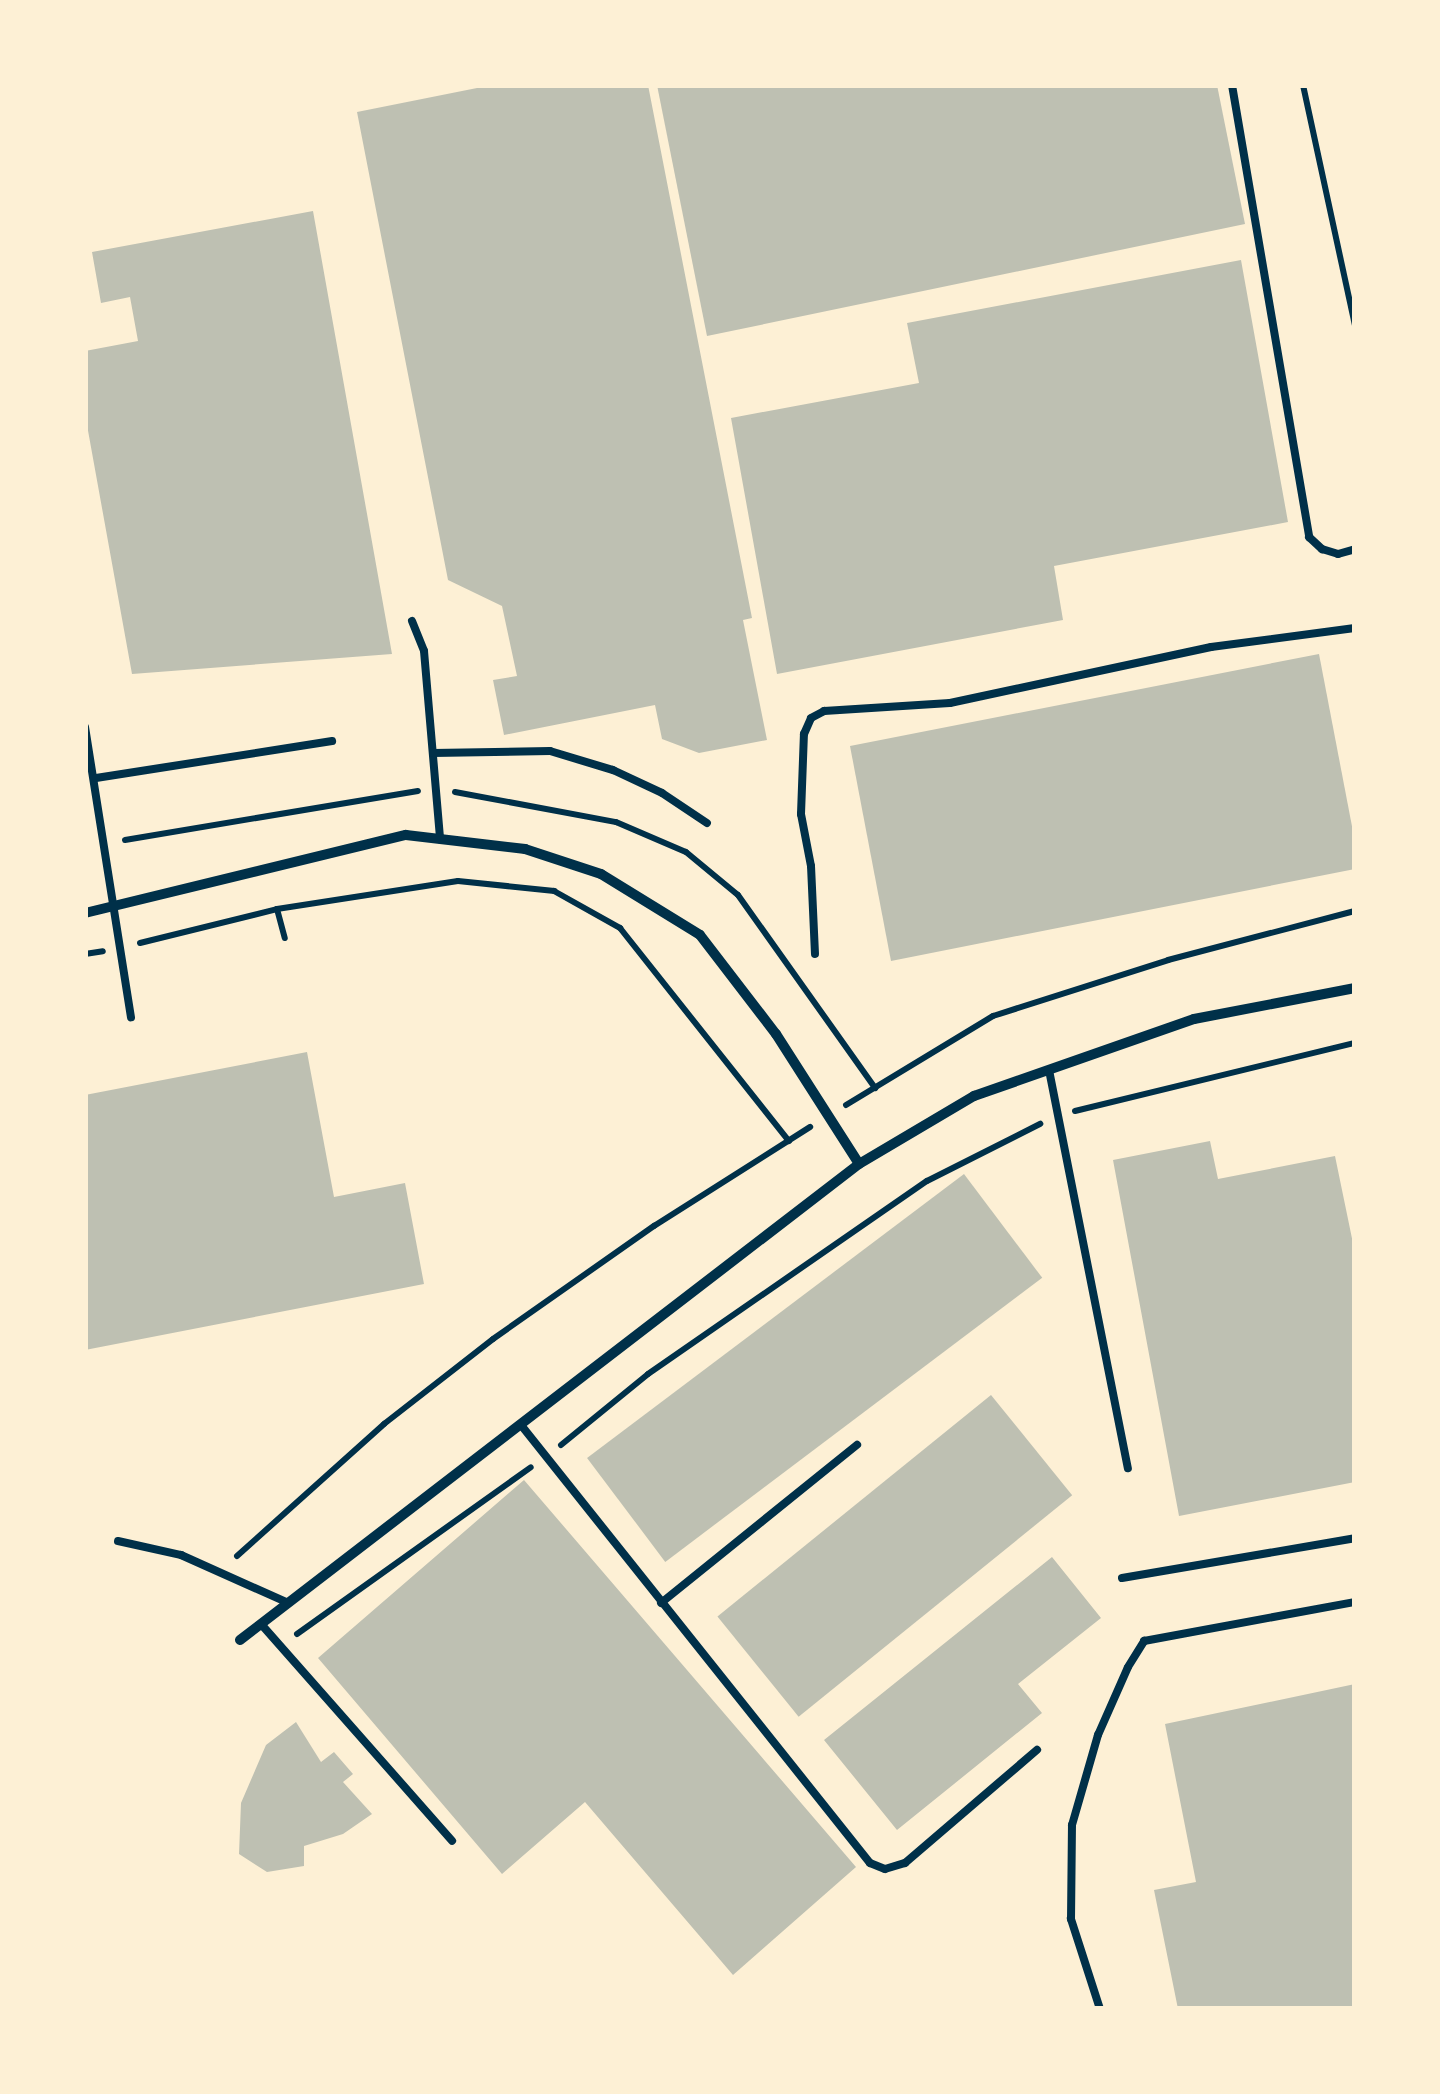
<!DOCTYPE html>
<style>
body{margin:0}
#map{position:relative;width:1440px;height:2094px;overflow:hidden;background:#fdf0d5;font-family:"Roboto Serif",serif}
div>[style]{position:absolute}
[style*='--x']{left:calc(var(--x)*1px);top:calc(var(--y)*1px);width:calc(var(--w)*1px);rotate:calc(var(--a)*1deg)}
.building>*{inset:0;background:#bec0b2;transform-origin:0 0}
.path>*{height:6px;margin:-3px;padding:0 3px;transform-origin:3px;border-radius:3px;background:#003049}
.service>*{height:8px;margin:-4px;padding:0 4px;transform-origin:4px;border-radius:4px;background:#003049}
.minor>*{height:10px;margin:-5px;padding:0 5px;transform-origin:5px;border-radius:5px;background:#003049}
span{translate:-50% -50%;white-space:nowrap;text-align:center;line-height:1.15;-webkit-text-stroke:10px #fdf0d5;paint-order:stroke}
.frame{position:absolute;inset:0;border:88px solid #fdf0d5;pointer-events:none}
</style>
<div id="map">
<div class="building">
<i style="clip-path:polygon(492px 85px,648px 85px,752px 618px,743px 620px,767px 740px,699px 753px,662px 739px,655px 705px,504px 735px,493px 680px,517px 676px,502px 606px,448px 580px,357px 112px)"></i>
<i style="clip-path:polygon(657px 85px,1217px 85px,1245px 224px,707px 336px)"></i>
<i style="clip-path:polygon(313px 211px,392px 654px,132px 674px,85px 414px,85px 351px,138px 341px,130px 297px,101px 303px,92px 252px)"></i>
<i style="clip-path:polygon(1241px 260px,1288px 522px,1054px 566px,1063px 620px,777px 674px,731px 418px,919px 383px,907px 323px)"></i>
<i style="clip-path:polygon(1319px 654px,1355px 842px,1355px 869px,891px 961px,850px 746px)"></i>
<i style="clip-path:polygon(307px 1052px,334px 1197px,405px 1183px,424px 1284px,85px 1350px,85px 1095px)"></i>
<i style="clip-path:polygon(1210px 1141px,1218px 1179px,1335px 1156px,1355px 1253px,1355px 1482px,1179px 1516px,1113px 1160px)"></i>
<i style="left:964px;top:1174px;width:130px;height:472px;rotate:53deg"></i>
<i style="left:991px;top:1395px;width:129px;height:352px;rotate:51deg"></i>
<i style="clip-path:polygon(524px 1480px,856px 1867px,733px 1975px,585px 1802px,502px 1874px,318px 1658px)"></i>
<i style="clip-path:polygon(1052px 1557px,1101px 1618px,1018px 1684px,1042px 1713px,897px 1830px,824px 1740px)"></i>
<i style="clip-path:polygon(1355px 1684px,1355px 2009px,1178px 2009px,1154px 1890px,1196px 1882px,1165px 1724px)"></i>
<i style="clip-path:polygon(296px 1722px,321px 1762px,334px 1752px,353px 1774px,343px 1782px,372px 1814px,343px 1834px,304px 1846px,304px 1866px,267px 1872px,239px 1854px,241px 1803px,266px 1745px)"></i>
</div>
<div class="path">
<i style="--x:1303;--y:85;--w:246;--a:77.8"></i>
<i style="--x:455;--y:792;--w:164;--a:10.6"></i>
<i style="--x:616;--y:822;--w:76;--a:23.2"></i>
<i style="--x:686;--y:852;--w:67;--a:39.6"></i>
<i style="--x:738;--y:895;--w:237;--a:54.6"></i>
<i style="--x:125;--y:840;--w:297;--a:-9.5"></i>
<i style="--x:277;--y:909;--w:30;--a:75"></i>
<i style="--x:140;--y:943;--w:141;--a:-13.9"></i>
<i style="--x:277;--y:909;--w:183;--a:-8.8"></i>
<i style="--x:458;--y:881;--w:97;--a:5.9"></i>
<i style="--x:554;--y:891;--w:76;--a:29.3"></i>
<i style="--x:620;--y:928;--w:272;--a:51.6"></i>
<i style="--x:85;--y:954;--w:18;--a:-9"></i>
<i style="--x:846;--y:1105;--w:172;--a:-31.2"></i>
<i style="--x:993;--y:1016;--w:184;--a:-17.7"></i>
<i style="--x:1168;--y:960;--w:193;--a:-14.7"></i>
<i style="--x:1075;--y:1111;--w:288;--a:-13.7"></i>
<i style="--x:561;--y:1445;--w:112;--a:-39.2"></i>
<i style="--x:648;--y:1374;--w:339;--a:-34.7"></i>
<i style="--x:927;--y:1181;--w:127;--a:-26.8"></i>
<i style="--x:237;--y:1556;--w:198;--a:-41.9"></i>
<i style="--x:384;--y:1424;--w:138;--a:-37.9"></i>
<i style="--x:493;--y:1339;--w:197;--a:-35.1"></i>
<i style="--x:654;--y:1226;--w:185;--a:-32.4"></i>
<i style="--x:297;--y:1634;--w:287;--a:-35.5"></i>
</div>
<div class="service">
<i style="--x:1232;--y:85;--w:459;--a:80.3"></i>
<i style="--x:1309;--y:537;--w:18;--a:43"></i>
<i style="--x:1322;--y:549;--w:17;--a:17"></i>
<i style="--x:1338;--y:554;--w:18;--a:-16"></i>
<i style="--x:412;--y:621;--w:32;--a:68"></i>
<i style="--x:424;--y:651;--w:189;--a:85.1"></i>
<i style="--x:85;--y:727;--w:294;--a:81"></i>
<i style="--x:433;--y:753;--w:117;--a:-1"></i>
<i style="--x:550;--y:751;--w:66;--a:16.8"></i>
<i style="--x:613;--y:770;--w:54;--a:25.1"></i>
<i style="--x:662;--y:793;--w:54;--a:33.7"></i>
<i style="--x:96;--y:778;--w:239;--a:-8.9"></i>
<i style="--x:815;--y:954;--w:88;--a:-92.6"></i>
<i style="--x:811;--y:866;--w:53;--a:-100.9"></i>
<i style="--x:801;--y:814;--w:80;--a:-87.9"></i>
<i style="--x:804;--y:734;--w:17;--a:-66"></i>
<i style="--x:811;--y:718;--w:15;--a:-28"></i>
<i style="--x:824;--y:711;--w:126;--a:-3.6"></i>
<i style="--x:950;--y:703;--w:267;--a:-12.1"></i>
<i style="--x:1211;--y:647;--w:145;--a:-7.5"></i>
<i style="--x:1049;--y:1070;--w:406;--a:78.8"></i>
<i style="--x:521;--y:1425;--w:560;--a:51.45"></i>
<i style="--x:870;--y:1863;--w:16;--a:22"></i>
<i style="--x:885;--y:1869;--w:21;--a:-17"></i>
<i style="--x:905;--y:1863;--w:174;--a:-40.6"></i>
<i style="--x:118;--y:1541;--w:65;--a:12.5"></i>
<i style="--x:181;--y:1555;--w:115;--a:24.1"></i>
<i style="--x:1122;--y:1578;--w:236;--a:-9.7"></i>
<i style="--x:661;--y:1603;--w:252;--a:-38.9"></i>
<i style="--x:261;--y:1624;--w:289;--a:48.6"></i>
<i style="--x:1100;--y:2009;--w:95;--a:-107.9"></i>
<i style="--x:1071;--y:1919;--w:94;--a:-89.4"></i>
<i style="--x:1072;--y:1825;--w:94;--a:-73.9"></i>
<i style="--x:1098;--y:1735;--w:74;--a:-66.2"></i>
<i style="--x:1128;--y:1667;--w:31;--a:-58"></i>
<i style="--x:1144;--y:1641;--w:215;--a:-10.5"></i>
</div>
<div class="minor">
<i style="--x:85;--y:913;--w:330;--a:-13.7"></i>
<i style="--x:406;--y:835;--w:120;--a:6.7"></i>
<i style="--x:525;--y:849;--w:80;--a:18.2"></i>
<i style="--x:601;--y:874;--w:116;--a:31.6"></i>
<i style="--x:700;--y:935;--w:125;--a:52.5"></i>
<i style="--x:776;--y:1034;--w:154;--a:57.4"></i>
<i style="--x:240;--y:1640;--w:781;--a:-37.56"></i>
<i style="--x:859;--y:1164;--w:134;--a:-30.6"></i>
<i style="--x:974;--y:1096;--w:233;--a:-19.3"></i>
<i style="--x:1194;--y:1019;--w:164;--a:-10.9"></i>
</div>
<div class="frame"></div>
</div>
